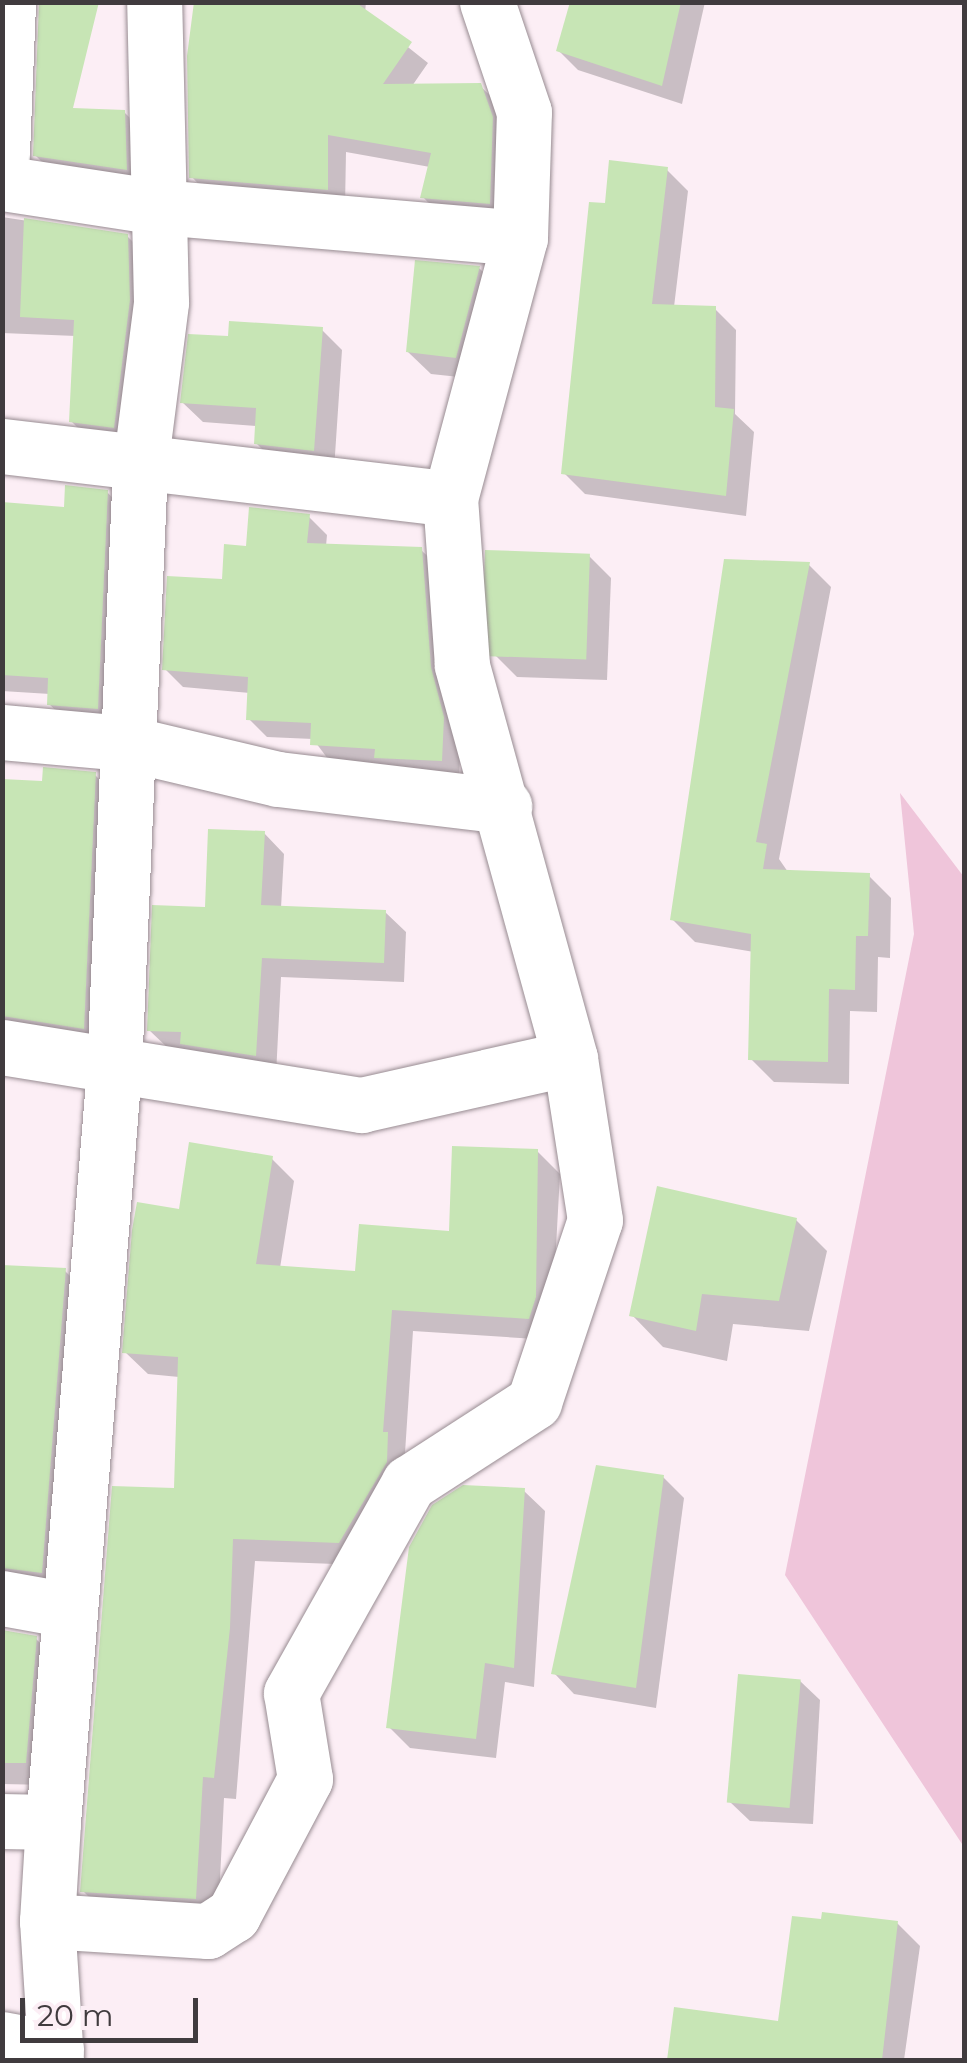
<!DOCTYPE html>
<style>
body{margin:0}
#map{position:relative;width:967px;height:2063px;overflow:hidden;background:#fceef5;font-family:Montserrat,sans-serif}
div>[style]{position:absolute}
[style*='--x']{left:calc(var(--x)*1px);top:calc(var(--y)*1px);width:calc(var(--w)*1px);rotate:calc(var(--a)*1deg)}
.green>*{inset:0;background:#efc5da}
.shadow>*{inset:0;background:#0003}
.building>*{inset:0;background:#c7e5b5;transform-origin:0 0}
.roads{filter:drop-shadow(0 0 2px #988c92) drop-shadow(0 0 2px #988c92)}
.minor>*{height:55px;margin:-27.5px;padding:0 27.5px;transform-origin:27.5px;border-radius:27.5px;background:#fff}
span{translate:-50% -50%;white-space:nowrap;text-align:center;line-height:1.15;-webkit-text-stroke:8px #fceef5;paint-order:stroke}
.frame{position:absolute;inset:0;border:5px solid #403b3e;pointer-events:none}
.scale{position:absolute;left:20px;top:1998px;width:178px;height:45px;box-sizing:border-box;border:5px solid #403b3e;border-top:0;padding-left:12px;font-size:30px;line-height:35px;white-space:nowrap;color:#403b3e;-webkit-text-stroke:8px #fceef5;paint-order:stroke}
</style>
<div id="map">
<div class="green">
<i style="clip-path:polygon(900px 793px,964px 877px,964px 1847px,785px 1575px,914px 934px)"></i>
</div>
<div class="shadow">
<i style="clip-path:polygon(197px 2px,366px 2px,365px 13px,428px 63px,412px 86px,480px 86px,499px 104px,507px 221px,441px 216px,423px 197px,430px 167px,346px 152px,345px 207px,210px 196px,192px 177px)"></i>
<i style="clip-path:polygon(572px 2px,705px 2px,682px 104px,578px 70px,558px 50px)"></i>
<i style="clip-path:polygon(124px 112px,143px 131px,144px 188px,54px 174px,35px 155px)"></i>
<i style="clip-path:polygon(667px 170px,688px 191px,674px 307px,715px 309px,736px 330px,735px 414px,754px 432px,746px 516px,585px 494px,564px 473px,607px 205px)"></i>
<i style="clip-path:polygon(2px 217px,127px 236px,146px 255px,131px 445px,90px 440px,71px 421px,76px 336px,2px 333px)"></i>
<i style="clip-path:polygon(479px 268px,502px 291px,478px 379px,431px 374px,408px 352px)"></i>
<i style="clip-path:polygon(321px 329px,342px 350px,334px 470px,277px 464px,256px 443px,257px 426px,203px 422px,182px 402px,230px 339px)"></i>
<i style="clip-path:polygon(107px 492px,125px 511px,116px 727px,68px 722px,49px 704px,50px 694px,2px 691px,2px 504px,66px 510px)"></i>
<i style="clip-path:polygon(308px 516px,327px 535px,326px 546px,421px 550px,440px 568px,461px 737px,459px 778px,331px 763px,313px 739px,267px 737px,249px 719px,250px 693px,183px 687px,165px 669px,248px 549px)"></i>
<i style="clip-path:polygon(589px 556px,611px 578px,607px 680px,517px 677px,495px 655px)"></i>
<i style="clip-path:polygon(809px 565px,831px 587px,779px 859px,788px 872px,869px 876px,891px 898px,890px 958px,878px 957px,877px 1012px,850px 1011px,849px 1084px,774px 1082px,751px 1059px,754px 952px,695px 942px,673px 920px)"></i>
<i style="clip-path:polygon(94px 774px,114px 794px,103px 1047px,2px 1043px,2px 782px,45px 784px)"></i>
<i style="clip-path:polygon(264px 833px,284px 854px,281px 908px,385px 912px,406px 932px,404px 982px,281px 977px,276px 1075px,170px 1050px,149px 1030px,207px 909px)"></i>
<i style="clip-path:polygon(537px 1151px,560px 1174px,551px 1340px,413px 1331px,405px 1453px,410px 1458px,362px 1565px,255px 1561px,236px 1799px,224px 1798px,218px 1920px,105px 1913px,83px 1891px,176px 1491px,179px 1377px,148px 1374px,125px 1352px,181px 1212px,271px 1158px,294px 1181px,280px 1268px,357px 1273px,452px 1234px)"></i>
<i style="clip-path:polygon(796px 1220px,827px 1251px,809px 1331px,733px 1324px,727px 1361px,663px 1347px,632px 1315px)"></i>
<i style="clip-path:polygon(2px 1267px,65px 1271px,88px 1294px,64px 1595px,2px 1606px)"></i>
<i style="clip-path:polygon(663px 1477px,684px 1498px,656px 1708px,574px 1694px,554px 1673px)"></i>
<i style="clip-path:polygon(524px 1491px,545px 1511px,534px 1687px,505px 1682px,496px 1758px,410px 1748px,389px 1727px)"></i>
<i style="clip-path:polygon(2px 1630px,35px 1638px,59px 1661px,49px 1785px,2px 1784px)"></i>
<i style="clip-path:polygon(800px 1681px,820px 1700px,813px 1824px,750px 1821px,730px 1802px)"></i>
<i style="clip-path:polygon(897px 1923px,920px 1946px,904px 2060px,670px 2060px,676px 2010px,780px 2024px)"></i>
</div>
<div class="building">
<i style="clip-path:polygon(39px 2px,99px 2px,73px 108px,125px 110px,127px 170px,33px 156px)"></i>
<i style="clip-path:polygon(194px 2px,355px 2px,412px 42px,383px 84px,481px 83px,493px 117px,490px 204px,420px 198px,431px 153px,328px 135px,328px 190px,189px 178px,187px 56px)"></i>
<i style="clip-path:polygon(570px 2px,681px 2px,662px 86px,556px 51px)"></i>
<i style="clip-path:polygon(609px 160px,668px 167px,652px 304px,716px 306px,715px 407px,734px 409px,726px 496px,561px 474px,589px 202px,605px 203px)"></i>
<i style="clip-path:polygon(24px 218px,128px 234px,130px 300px,114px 428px,69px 422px,74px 320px,20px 317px)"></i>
<i style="clip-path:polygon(415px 260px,480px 266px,456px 358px,406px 352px)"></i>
<i style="clip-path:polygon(229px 321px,323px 327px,314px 451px,254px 444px,256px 408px,180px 403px,188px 334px,228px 336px)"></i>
<i style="clip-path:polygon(65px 485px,108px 490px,98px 709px,47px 705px,48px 678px,2px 675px,2px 502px,64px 507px)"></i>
<i style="clip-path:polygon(249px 507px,310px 514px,307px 543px,422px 547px,431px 667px,444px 717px,442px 761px,374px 758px,375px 749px,310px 745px,311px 723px,246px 720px,248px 677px,162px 670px,167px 576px,222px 579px,224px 544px,246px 546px)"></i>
<i style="left:485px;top:550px;width:105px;height:106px;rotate:2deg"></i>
<i style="clip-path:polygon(724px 559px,810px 562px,756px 842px,767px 844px,763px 869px,870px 873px,868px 936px,856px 936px,855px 990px,829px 989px,828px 1062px,748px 1060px,751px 934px,670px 920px)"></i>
<i style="clip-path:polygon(43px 767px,96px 772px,84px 1029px,2px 1016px,2px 779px,42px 781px)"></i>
<i style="clip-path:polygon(208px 829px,265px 831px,261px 905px,386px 910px,384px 963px,262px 958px,256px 1056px,180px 1044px,181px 1032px,147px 1031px,152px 905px,205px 907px)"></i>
<i style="clip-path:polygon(189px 1142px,273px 1156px,256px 1264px,355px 1271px,359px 1224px,449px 1231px,452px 1146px,538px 1149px,536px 1297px,529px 1319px,392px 1310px,383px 1432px,388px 1432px,387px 1462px,339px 1543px,233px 1539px,230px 1628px,214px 1778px,203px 1777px,196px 1899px,80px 1892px,112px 1486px,174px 1488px,178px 1357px,122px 1353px,132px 1230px,137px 1202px,179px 1209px)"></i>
<i style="clip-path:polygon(657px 1186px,797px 1218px,779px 1301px,702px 1294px,696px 1331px,629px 1316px)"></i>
<i style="clip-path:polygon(2px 1265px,66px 1268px,42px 1573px,2px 1568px)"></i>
<i style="clip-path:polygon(596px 1465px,664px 1475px,636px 1688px,551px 1674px)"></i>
<i style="clip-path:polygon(463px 1485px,525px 1488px,514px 1668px,485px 1663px,476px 1739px,386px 1728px,409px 1547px,432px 1505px)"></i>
<i style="clip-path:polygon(2px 1630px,37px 1636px,26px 1763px,2px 1763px)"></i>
<i style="left:738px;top:1674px;width:63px;height:129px;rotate:5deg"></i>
<i style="clip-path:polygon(822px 1912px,898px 1921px,882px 2060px,667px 2060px,674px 2007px,778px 2021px,792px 1916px,821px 1919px)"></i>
</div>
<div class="roads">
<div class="minor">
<i style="--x:2;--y:153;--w:151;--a:-87.7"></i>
<i style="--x:2;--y:183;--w:159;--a:8.7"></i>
<i style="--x:159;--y:207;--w:362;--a:4.9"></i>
<i style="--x:2;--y:446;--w:451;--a:6.7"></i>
<i style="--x:2;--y:732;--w:124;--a:5.1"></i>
<i style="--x:126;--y:743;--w:156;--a:13.3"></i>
<i style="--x:278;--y:779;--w:228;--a:6.8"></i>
<i style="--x:2;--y:1047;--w:364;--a:9.2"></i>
<i style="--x:361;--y:1105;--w:214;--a:-12.7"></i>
<i style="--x:2;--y:1598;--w:68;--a:10.2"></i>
<i style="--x:2;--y:1821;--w:51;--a:1.1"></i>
<i style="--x:47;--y:1921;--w:161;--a:3.6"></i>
<i style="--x:208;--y:1931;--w:30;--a:-33"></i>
<i style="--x:233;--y:1915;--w:154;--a:-62.1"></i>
<i style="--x:305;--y:1779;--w:87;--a:-99.2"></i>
<i style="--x:291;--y:1693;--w:241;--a:-60.7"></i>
<i style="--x:409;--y:1483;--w:149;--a:-32.9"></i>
<i style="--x:534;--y:1402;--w:192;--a:-71.5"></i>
<i style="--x:595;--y:1220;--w:164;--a:-98.8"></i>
<i style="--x:570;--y:1058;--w:408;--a:-105.4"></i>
<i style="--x:462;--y:665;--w:166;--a:-94.1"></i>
<i style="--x:450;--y:499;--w:270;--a:-75"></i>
<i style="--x:520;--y:238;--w:126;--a:-88.2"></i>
<i style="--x:524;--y:112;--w:116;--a:-108.6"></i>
<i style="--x:2;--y:2039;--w:55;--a:10.5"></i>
<i style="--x:56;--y:2060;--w:139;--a:-93.7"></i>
<i style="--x:47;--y:1921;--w:99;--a:-86.5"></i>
<i style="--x:53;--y:1822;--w:755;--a:-85.37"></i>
<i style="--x:114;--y:1069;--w:603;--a:-87.53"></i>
<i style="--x:140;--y:467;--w:166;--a:-82.7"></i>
<i style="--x:161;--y:302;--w:300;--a:-91.3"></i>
</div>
</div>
<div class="frame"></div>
<div class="scale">20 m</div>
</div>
